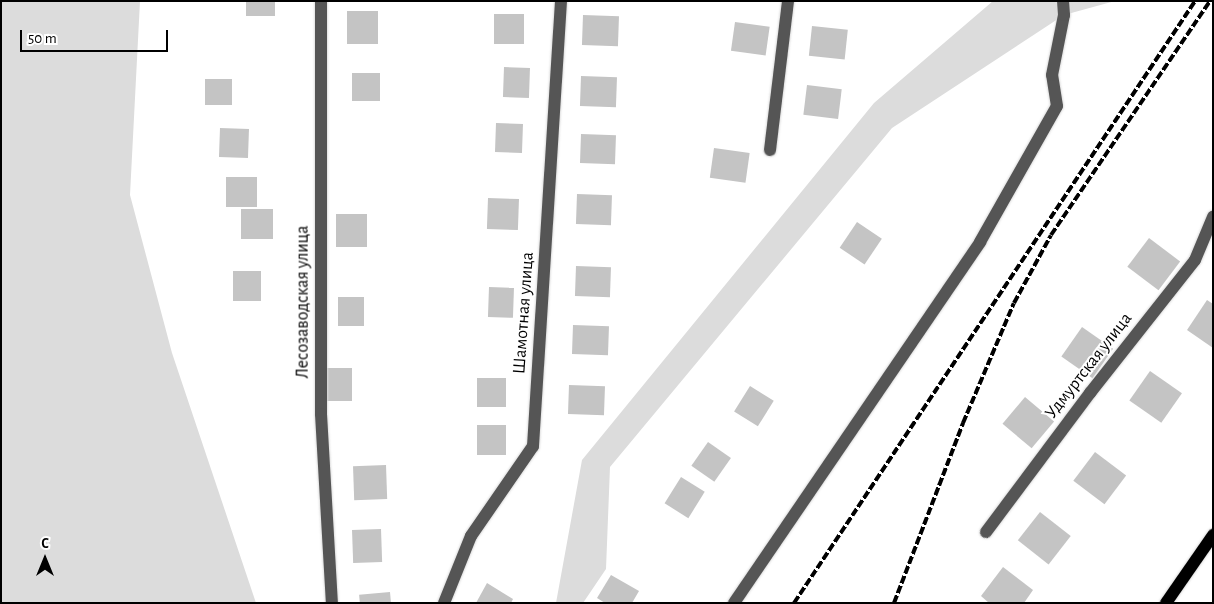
<!DOCTYPE html>
<meta charset="utf-8">
<style>
body{margin:0}
#map{position:relative;width:1214px;height:604px;overflow:hidden;background:#fff;font-family:"Alegreya Sans",sans-serif}
div>[style]{position:absolute}
[style*='--x']{left:calc(var(--x)*1px);top:calc(var(--y)*1px);width:calc(var(--w)*1px);rotate:calc(var(--a)*1deg)}
.green>*{inset:0;background:#dcdcdc}
.building>*{inset:0;background:#c4c4c4;transform-origin:0 0}
.roads{filter:drop-shadow(0 0 1px #dbdbdb) drop-shadow(0 0 1px #dbdbdb)}
.minor>*{height:12px;margin:-6px;padding:0 6px;transform-origin:6px;border-radius:6px;background:#555}
.major>*{height:12px;margin:-6px;padding:0 6px;transform-origin:6px;border-radius:6px;background:#000}
.rail>*{height:4px;margin-top:-2px;transform-origin:0;background:repeating-linear-gradient(90deg,#000 0 8px,transparent 0 10.5px)}
span{translate:-50% -50%;white-space:nowrap;text-align:center;line-height:1.15;-webkit-text-stroke:4px #fff;paint-order:stroke}
.street-label{font-size:18px;color:#000}
.frame{position:absolute;inset:0;border:2px solid #000;pointer-events:none}
.north{position:absolute;left:20px;top:534px;width:50px;height:50px;-webkit-text-stroke:4px #fff;paint-order:stroke;rotate:0deg;font-size:14px;font-weight:700;line-height:20px;text-align:center;color:#000}
.north::after{content:'';display:block;margin:auto;width:18px;height:22px;background:#000;clip-path:polygon(50% 0,100% 100%,50% 72%,0 100%)}
.scale{position:absolute;left:20px;top:30px;width:148px;height:22px;box-sizing:border-box;border:2px solid #000;border-top:0;padding-left:6px;font-size:15px;line-height:18px;white-space:nowrap;color:#000;-webkit-text-stroke:4px #fff;paint-order:stroke}
</style>
<div id="map">
<div class="green">
<i style="clip-path:polygon(1px 1px,140px 1px,130px 195px,172px 353px,256px 603px,1px 603px)"></i>
<i style="clip-path:polygon(993px 1px,1115px 1px,1064px 15px,892px 128px,610px 467px,606px 569px,583px 603px,556px 603px,582px 460px,874px 103px)"></i>
</div>
<div class="building">
<i style="left:246px;top:1px;width:29px;height:15px"></i>
<i style="left:347px;top:11px;width:31px;height:33px"></i>
<i style="left:494px;top:14px;width:30px;height:30px"></i>
<i style="left:583px;top:15px;width:36px;height:30px;rotate:2deg"></i>
<i style="left:735px;top:22px;width:35px;height:29px;rotate:8deg"></i>
<i style="left:812px;top:26px;width:36px;height:30px;rotate:6deg"></i>
<i style="left:504px;top:67px;width:26px;height:30px;rotate:2deg"></i>
<i style="left:352px;top:73px;width:28px;height:28px"></i>
<i style="left:581px;top:76px;width:36px;height:30px;rotate:2deg"></i>
<i style="left:205px;top:79px;width:27px;height:26px"></i>
<i style="left:807px;top:85px;width:35px;height:30px;rotate:7deg"></i>
<i style="left:496px;top:123px;width:27px;height:29px;rotate:2deg"></i>
<i style="left:220px;top:128px;width:29px;height:29px;rotate:2deg"></i>
<i style="left:581px;top:134px;width:35px;height:29px;rotate:2deg"></i>
<i style="left:714px;top:148px;width:36px;height:30px;rotate:8deg"></i>
<i style="left:226px;top:177px;width:31px;height:30px"></i>
<i style="left:577px;top:194px;width:35px;height:30px;rotate:2deg"></i>
<i style="left:488px;top:198px;width:31px;height:31px;rotate:2deg"></i>
<i style="left:241px;top:209px;width:32px;height:30px"></i>
<i style="left:336px;top:214px;width:31px;height:33px"></i>
<i style="left:857px;top:222px;width:30px;height:31px;rotate:34deg"></i>
<i style="left:1149px;top:238px;width:39px;height:36px;rotate:37deg"></i>
<i style="left:576px;top:266px;width:35px;height:30px;rotate:2deg"></i>
<i style="left:233px;top:271px;width:28px;height:30px"></i>
<i style="left:489px;top:287px;width:25px;height:30px;rotate:2deg"></i>
<i style="left:338px;top:297px;width:26px;height:29px"></i>
<i style="clip-path:polygon(1207px 300px,1213px 304px,1213px 348px,1187px 330px)"></i>
<i style="left:573px;top:325px;width:36px;height:29px;rotate:2deg"></i>
<i style="left:1082px;top:327px;width:38px;height:36px;rotate:35deg"></i>
<i style="left:325px;top:368px;width:27px;height:33px"></i>
<i style="left:1150px;top:371px;width:39px;height:36px;rotate:35deg"></i>
<i style="left:477px;top:378px;width:29px;height:29px"></i>
<i style="left:569px;top:385px;width:36px;height:29px;rotate:2deg"></i>
<i style="left:750px;top:386px;width:28px;height:30px;rotate:32deg"></i>
<i style="left:1025px;top:397px;width:38px;height:35px;rotate:40deg"></i>
<i style="left:477px;top:425px;width:29px;height:30px"></i>
<i style="left:708px;top:442px;width:28px;height:29px;rotate:35deg"></i>
<i style="left:1095px;top:452px;width:39px;height:36px;rotate:37deg"></i>
<i style="left:386px;top:465px;width:34px;height:33px;rotate:88deg"></i>
<i style="left:681px;top:477px;width:28px;height:31px;rotate:32deg"></i>
<i style="left:1040px;top:512px;width:39px;height:36px;rotate:38deg"></i>
<i style="left:381px;top:529px;width:33px;height:29px;rotate:88deg"></i>
<i style="clip-path:polygon(1003px 567px,1033px 590px,1024px 603px,989px 603px,981px 596px)"></i>
<i style="clip-path:polygon(611px 575px,639px 591px,632px 603px,605px 603px,597px 598px)"></i>
<i style="clip-path:polygon(487px 583px,513px 599px,511px 603px,476px 603px)"></i>
<i style="left:390px;top:592px;width:11px;height:31px;rotate:85deg"></i>
</div>
<div class="roads">
<div class="minor">
<i style="--x:321;--y:1;--w:413;--a:90"></i>
<i style="--x:321;--y:414;--w:189;--a:86.7"></i>
<i style="--x:770;--y:150;--w:150;--a:-83.1"></i>
<i style="--x:986;--y:532;--w:174;--a:-53.2"></i>
<i style="--x:1090;--y:393;--w:169;--a:-51.7"></i>
<i style="--x:1195;--y:260;--w:47;--a:-67.3"></i>
<i style="--x:444;--y:603;--w:72;--a:-68.1"></i>
<i style="--x:471;--y:536;--w:109;--a:-55.4"></i>
<i style="--x:533;--y:446;--w:446;--a:-86.4"></i>
<i style="--x:734;--y:603;--w:437;--a:-55.7"></i>
<i style="--x:980;--y:242;--w:156;--a:-60.5"></i>
<i style="--x:1057;--y:106;--w:31;--a:-99"></i>
<i style="--x:1052;--y:75;--w:61;--a:-78.7"></i>
<i style="--x:1064;--y:15;--w:14;--a:-94"></i>
</div>
<div class="major">
<i style="--x:1166;--y:603;--w:83;--a:-55.3"></i>
</div>
</div>
<div class="rail">
<i style="--x:794;--y:603;--w:723;--a:-56.33"></i>
<i style="--x:894;--y:603;--w:193;--a:-69"></i>
<i style="--x:963;--y:423;--w:130;--a:-67"></i>
<i style="--x:1014;--y:303;--w:77;--a:-61.4"></i>
<i style="--x:1051;--y:235;--w:283;--a:-55.8"></i>
</div>
<div class="street-label">
<span style="left:303px;top:302px;rotate:-90deg">Лесозаводская улица</span>
<span style="left:524px;top:313px;rotate:-86deg">Шамотная улица</span>
<span style="left:1089px;top:366px;rotate:-52deg">Удмуртская улица</span>
</div>
<div class="frame"></div>
<div class="north">С</div>
<div class="scale">50 m</div>
</div>
